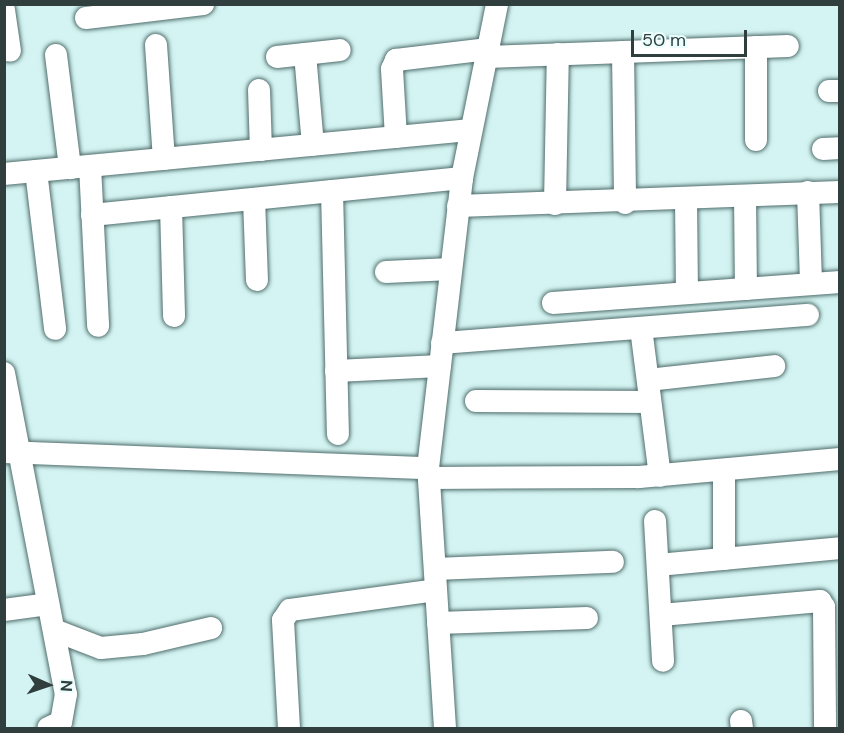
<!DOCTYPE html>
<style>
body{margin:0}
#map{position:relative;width:844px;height:733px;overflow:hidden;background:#d3f4f2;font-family:"DM Sans",sans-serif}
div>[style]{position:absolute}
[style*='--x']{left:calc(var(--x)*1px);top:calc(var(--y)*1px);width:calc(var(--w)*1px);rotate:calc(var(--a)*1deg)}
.roads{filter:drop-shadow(0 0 2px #506d6c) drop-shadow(0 0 2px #506d6c)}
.minor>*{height:22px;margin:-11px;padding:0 11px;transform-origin:11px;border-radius:11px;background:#fff}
span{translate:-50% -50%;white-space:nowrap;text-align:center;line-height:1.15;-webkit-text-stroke:4.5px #eafefd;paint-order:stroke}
.frame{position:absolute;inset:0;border:6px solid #313e3e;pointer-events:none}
.north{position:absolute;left:18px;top:655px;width:60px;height:60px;-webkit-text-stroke:4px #eafefd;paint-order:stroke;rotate:93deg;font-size:16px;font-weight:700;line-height:24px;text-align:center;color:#313e3e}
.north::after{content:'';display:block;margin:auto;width:21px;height:27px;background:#313e3e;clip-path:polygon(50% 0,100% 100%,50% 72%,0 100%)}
.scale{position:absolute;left:631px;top:30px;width:116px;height:27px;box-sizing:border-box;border:3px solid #313e3e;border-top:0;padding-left:8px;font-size:18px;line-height:21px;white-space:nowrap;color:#313e3e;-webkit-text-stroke:4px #eafefd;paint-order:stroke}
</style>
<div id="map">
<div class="roads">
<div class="minor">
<i style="--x:4;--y:10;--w:41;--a:81.7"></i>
<i style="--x:86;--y:18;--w:118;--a:-6.8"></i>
<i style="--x:156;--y:45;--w:114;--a:86"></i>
<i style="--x:623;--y:52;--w:151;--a:89.2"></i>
<i style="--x:305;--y:54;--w:91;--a:85"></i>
<i style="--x:56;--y:55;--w:114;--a:82.9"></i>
<i style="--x:277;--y:57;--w:63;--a:-6.3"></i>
<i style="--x:487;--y:57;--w:301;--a:-2.1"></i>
<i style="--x:259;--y:90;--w:60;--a:88.1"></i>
<i style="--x:829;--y:91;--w:11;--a:0"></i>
<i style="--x:396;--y:137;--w:68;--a:-93.4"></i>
<i style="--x:392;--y:69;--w:10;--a:-66"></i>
<i style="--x:396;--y:60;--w:93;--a:-6.8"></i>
<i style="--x:756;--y:140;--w:93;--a:-90"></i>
<i style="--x:823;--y:149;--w:17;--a:-3"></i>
<i style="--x:90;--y:166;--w:160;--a:87.1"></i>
<i style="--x:36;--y:171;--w:159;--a:83.1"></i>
<i style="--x:4;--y:174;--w:469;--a:-5.4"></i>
<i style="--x:332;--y:191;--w:243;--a:88.6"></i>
<i style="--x:808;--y:192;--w:92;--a:88.1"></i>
<i style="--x:745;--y:196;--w:93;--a:89.4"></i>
<i style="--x:254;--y:199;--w:81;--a:87.9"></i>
<i style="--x:686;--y:199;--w:94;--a:89.4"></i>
<i style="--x:555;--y:204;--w:150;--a:-88.9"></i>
<i style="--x:458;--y:206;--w:382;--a:-2.1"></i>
<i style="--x:171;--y:207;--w:109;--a:88.4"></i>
<i style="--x:92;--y:215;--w:372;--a:-5.7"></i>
<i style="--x:386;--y:272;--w:65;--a:-2.6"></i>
<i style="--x:553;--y:303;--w:288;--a:-4.2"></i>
<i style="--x:641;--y:328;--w:149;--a:82.7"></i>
<i style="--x:442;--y:343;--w:367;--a:-4.4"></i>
<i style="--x:336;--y:371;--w:104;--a:-2.8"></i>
<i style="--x:4;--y:373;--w:327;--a:79.1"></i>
<i style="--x:66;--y:694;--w:28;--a:100"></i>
<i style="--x:61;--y:722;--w:14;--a:155"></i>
<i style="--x:648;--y:380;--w:127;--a:-6.3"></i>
<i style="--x:476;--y:401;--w:174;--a:0.3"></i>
<i style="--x:4;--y:452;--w:424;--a:2.2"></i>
<i style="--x:724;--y:470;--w:89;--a:90"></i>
<i style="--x:429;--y:478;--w:210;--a:-0.3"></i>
<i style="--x:639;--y:477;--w:202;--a:-5.1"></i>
<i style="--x:655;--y:521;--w:140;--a:86.7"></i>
<i style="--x:658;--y:565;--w:183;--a:-5.3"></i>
<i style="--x:435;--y:569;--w:178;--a:-2.3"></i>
<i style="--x:4;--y:610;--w:44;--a:-7.8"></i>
<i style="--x:661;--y:615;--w:160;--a:-5"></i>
<i style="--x:820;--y:601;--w:7;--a:56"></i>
<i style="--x:824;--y:607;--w:121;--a:89.5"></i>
<i style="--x:438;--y:623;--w:149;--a:-1.9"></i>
<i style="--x:54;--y:630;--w:50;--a:21"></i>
<i style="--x:101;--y:648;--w:42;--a:-5.4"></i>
<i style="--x:143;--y:644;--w:70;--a:-13.2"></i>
<i style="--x:741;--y:721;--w:7;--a:82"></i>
<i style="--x:289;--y:728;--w:108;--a:-93.2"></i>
<i style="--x:283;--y:620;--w:12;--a:-55"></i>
<i style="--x:290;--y:610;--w:147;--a:-7.8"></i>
<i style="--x:445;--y:728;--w:261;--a:-93.7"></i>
<i style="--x:428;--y:468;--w:292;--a:-83.3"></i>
<i style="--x:462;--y:178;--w:177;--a:-78.6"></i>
</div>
</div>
<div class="frame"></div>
<div class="north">N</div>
<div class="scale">50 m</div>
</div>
